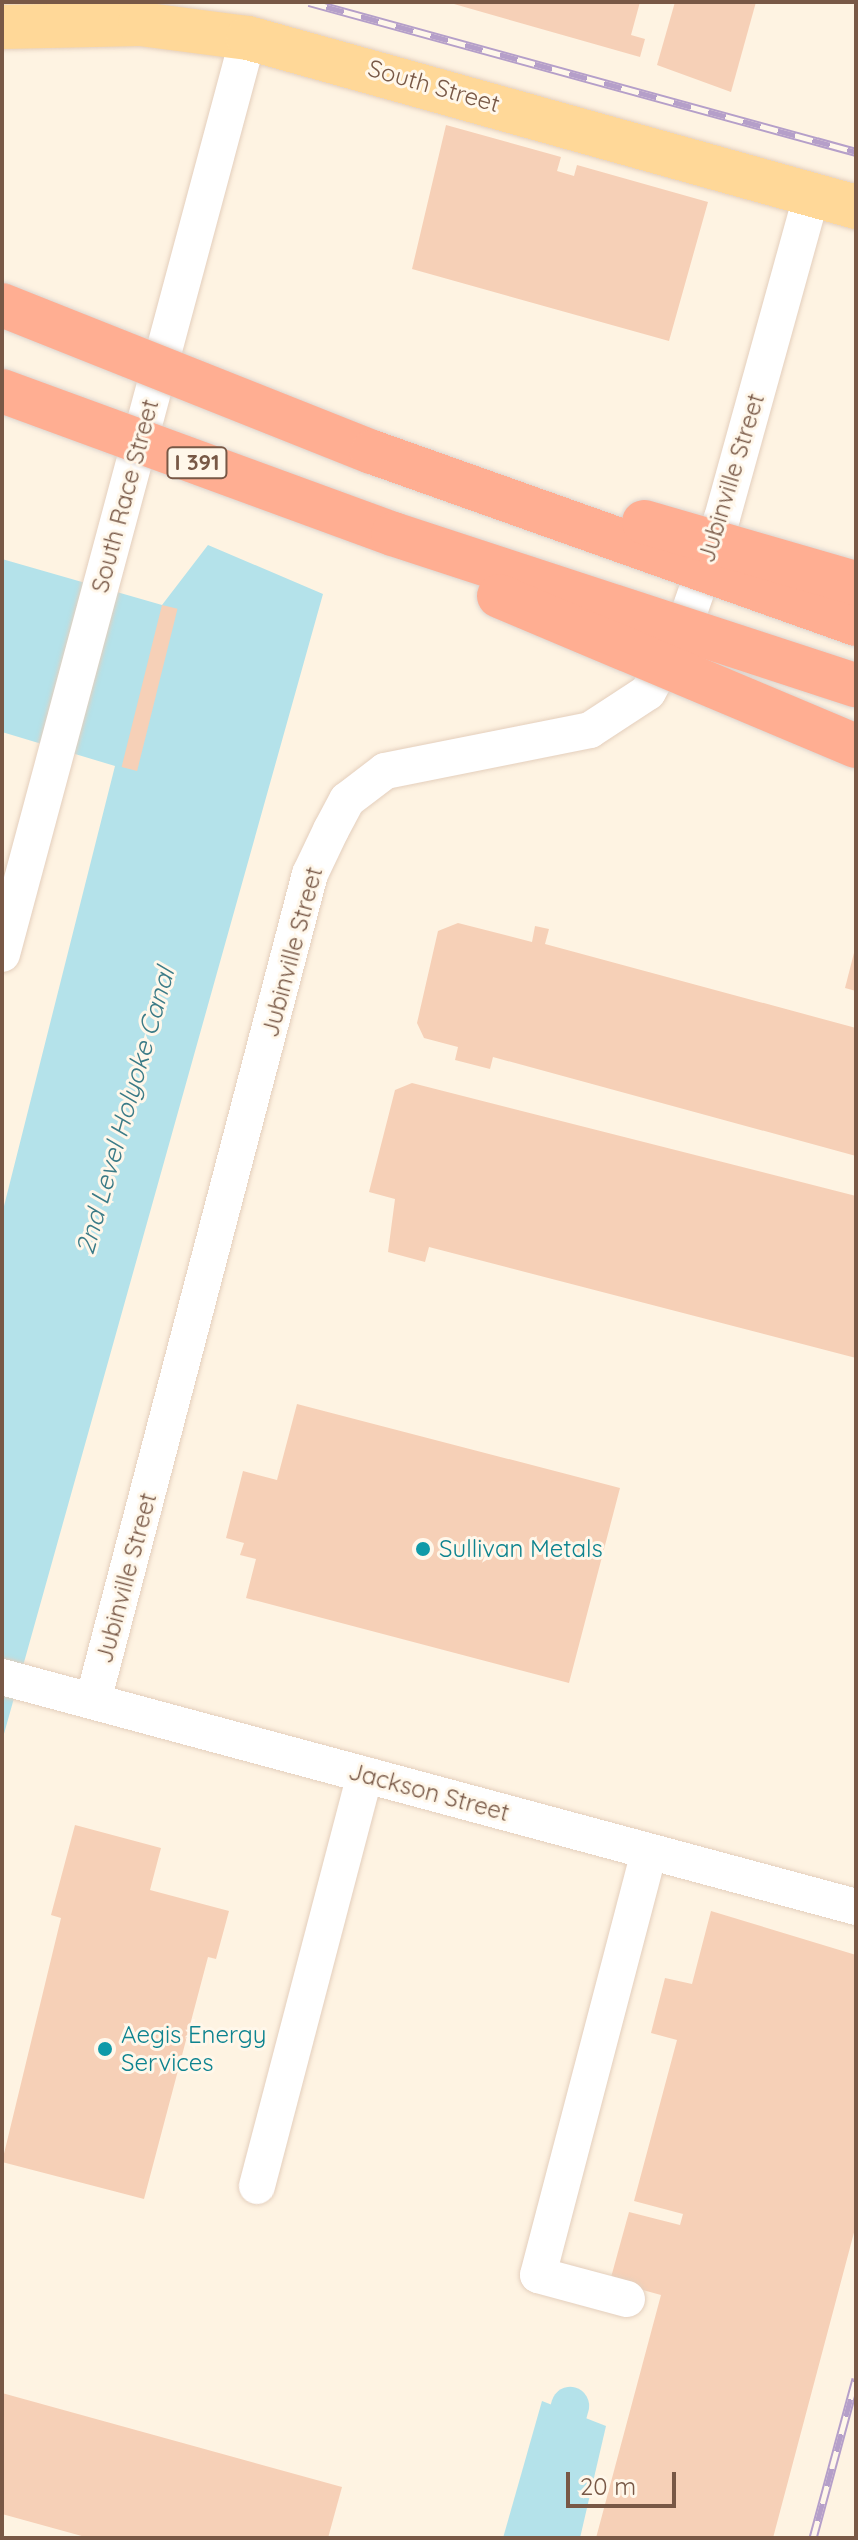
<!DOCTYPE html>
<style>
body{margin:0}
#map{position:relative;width:858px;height:2540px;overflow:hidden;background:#fef3e2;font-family:Quicksand,sans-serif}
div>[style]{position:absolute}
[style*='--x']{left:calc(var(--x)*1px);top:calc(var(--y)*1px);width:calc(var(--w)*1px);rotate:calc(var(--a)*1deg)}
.water>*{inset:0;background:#b4e2ea}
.canal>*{height:38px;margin:-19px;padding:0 19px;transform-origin:19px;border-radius:19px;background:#b4e2ea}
.building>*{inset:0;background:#f6d0b7;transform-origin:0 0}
.roads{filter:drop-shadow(0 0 2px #e4cfbd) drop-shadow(0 0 2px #e4cfbd)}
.minor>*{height:36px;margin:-18px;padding:0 18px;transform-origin:18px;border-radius:18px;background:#fff}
.major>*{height:44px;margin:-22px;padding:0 22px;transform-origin:22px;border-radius:22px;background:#ffd898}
.rail>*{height:9px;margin-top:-4.5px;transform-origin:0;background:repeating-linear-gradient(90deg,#fff7ea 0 18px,#b59fc9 0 36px);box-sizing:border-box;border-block:2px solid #b59fc9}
.bridges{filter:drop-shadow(0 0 2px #dcd4cf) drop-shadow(0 0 2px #dcd4cf)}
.highway-bridge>*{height:44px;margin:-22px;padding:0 22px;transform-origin:22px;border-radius:22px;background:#ffae92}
.dots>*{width:22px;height:22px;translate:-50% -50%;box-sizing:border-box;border:4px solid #fff7ea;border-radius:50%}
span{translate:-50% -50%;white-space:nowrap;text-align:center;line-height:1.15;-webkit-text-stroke:6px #fff7ea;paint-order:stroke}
.shield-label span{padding:2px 6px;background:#fff7ea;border:2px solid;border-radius:6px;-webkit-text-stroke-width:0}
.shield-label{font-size:22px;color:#785846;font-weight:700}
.street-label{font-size:24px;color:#785846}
.culture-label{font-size:24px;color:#0d838f}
.left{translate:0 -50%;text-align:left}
.water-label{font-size:26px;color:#3b7b87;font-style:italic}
.frame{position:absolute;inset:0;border:4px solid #785846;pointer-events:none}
.scale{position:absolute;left:566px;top:2472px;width:110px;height:36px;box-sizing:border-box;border:4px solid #785846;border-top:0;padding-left:10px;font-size:24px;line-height:28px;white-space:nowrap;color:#785846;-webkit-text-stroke:6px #fff7ea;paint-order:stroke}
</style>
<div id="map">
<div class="water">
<i style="clip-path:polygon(208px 545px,323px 594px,2px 1741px,2px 1214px,115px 766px,2px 732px,2px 559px,162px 605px)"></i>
<i style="clip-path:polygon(542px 2401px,606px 2426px,580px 2538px,503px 2538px)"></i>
</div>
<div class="canal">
<i style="--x:534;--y:2538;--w:137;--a:-74.7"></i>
</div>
<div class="building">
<i style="clip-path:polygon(447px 2px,640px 2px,631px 35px,645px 39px,640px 57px)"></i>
<i style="clip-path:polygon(675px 2px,756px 2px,731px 92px,657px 65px)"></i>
<i style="clip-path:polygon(446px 125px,561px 157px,557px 171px,574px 176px,577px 165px,708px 202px,669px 341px,412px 269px)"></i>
<i style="left:162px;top:605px;width:16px;height:167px;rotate:14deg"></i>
<i style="clip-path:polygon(458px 923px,532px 942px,535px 926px,549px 929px,545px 944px,856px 1028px,856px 1156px,493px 1057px,490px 1069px,455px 1060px,458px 1047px,424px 1038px,417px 1023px,438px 931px)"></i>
<i style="clip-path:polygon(855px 949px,856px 950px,856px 991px,845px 988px)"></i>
<i style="clip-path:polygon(412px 1083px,856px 1196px,856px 1358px,429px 1247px,425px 1262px,388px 1252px,395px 1199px,369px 1192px,395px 1090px)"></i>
<i style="clip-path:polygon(297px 1404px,620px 1488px,569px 1683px,246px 1598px,256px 1559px,240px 1555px,244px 1543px,226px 1538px,243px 1471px,277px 1480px)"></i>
<i style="clip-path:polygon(75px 1825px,161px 1848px,150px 1890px,229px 1911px,216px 1959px,208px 1957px,144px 2199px,2px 2162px,61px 1918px,51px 1915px)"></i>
<i style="clip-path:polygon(711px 1911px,856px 1955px,856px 2225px,773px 2538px,596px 2538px,661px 2295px,610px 2281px,629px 2212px,680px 2225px,683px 2214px,634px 2201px,677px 2040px,651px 2033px,665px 1978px,692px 1984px)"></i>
<i style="clip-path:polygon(2px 2393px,342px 2487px,328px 2538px,89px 2538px,2px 2514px)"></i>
</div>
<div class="roads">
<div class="minor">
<i style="--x:2;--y:954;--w:948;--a:-74.97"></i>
<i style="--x:2;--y:1677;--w:884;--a:15.07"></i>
<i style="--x:93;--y:1701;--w:855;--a:-75.3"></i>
<i style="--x:310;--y:874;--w:49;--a:-64.5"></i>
<i style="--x:331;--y:830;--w:34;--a:-62"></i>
<i style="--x:347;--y:800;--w:48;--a:-37.3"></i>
<i style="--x:385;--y:771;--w:209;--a:-11.3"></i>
<i style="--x:590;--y:730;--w:69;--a:-33.2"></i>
<i style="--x:648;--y:692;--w:77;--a:-61.4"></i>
<i style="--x:685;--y:624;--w:112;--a:-70.8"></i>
<i style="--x:722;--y:518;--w:336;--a:-74.5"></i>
<i style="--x:257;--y:2186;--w:425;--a:-75.3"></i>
<i style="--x:627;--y:2299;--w:92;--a:-164.9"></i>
<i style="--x:538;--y:2275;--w:437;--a:-75.3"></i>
</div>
<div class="major">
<i style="--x:2;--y:27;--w:138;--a:-1.2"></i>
<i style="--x:140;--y:24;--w:109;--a:7.4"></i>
<i style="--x:248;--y:38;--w:631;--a:15.53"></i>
</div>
</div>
<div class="rail">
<i style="--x:309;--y:2;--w:567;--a:15.33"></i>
<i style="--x:813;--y:2538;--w:165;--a:-74.9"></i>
</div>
<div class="bridges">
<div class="highway-bridge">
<i style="--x:2;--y:305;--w:398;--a:21.7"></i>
<i style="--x:372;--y:452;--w:514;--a:19.56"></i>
<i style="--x:2;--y:391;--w:416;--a:20.1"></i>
<i style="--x:393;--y:534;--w:487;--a:18.1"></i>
<i style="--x:644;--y:522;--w:221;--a:16.1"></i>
<i style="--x:499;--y:596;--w:387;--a:22.8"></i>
</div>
</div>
<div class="dots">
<i style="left:423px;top:1549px;background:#0f9aa8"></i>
<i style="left:105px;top:2049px;background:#0f9aa8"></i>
</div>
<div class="shield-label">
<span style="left:197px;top:463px">I 391</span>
</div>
<div class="street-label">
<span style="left:434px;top:86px;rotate:16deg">South Street</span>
<span style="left:731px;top:478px;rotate:-73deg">Jubinville Street</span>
<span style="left:125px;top:496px;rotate:-75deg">South Race Street</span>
<span style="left:292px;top:952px;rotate:-75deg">Jubinville Street</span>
<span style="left:126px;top:1578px;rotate:-75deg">Jubinville Street</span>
<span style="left:429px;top:1792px;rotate:15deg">Jackson Street</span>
</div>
<div class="culture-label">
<span class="left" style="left:439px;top:1549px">Sullivan Metals</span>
<span class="left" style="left:121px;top:2049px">Aegis Energy<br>Services</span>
</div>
<div class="water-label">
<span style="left:125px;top:1111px;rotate:-74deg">2nd Level Holyoke Canal</span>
</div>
<div class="frame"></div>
<div class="scale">20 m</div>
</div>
